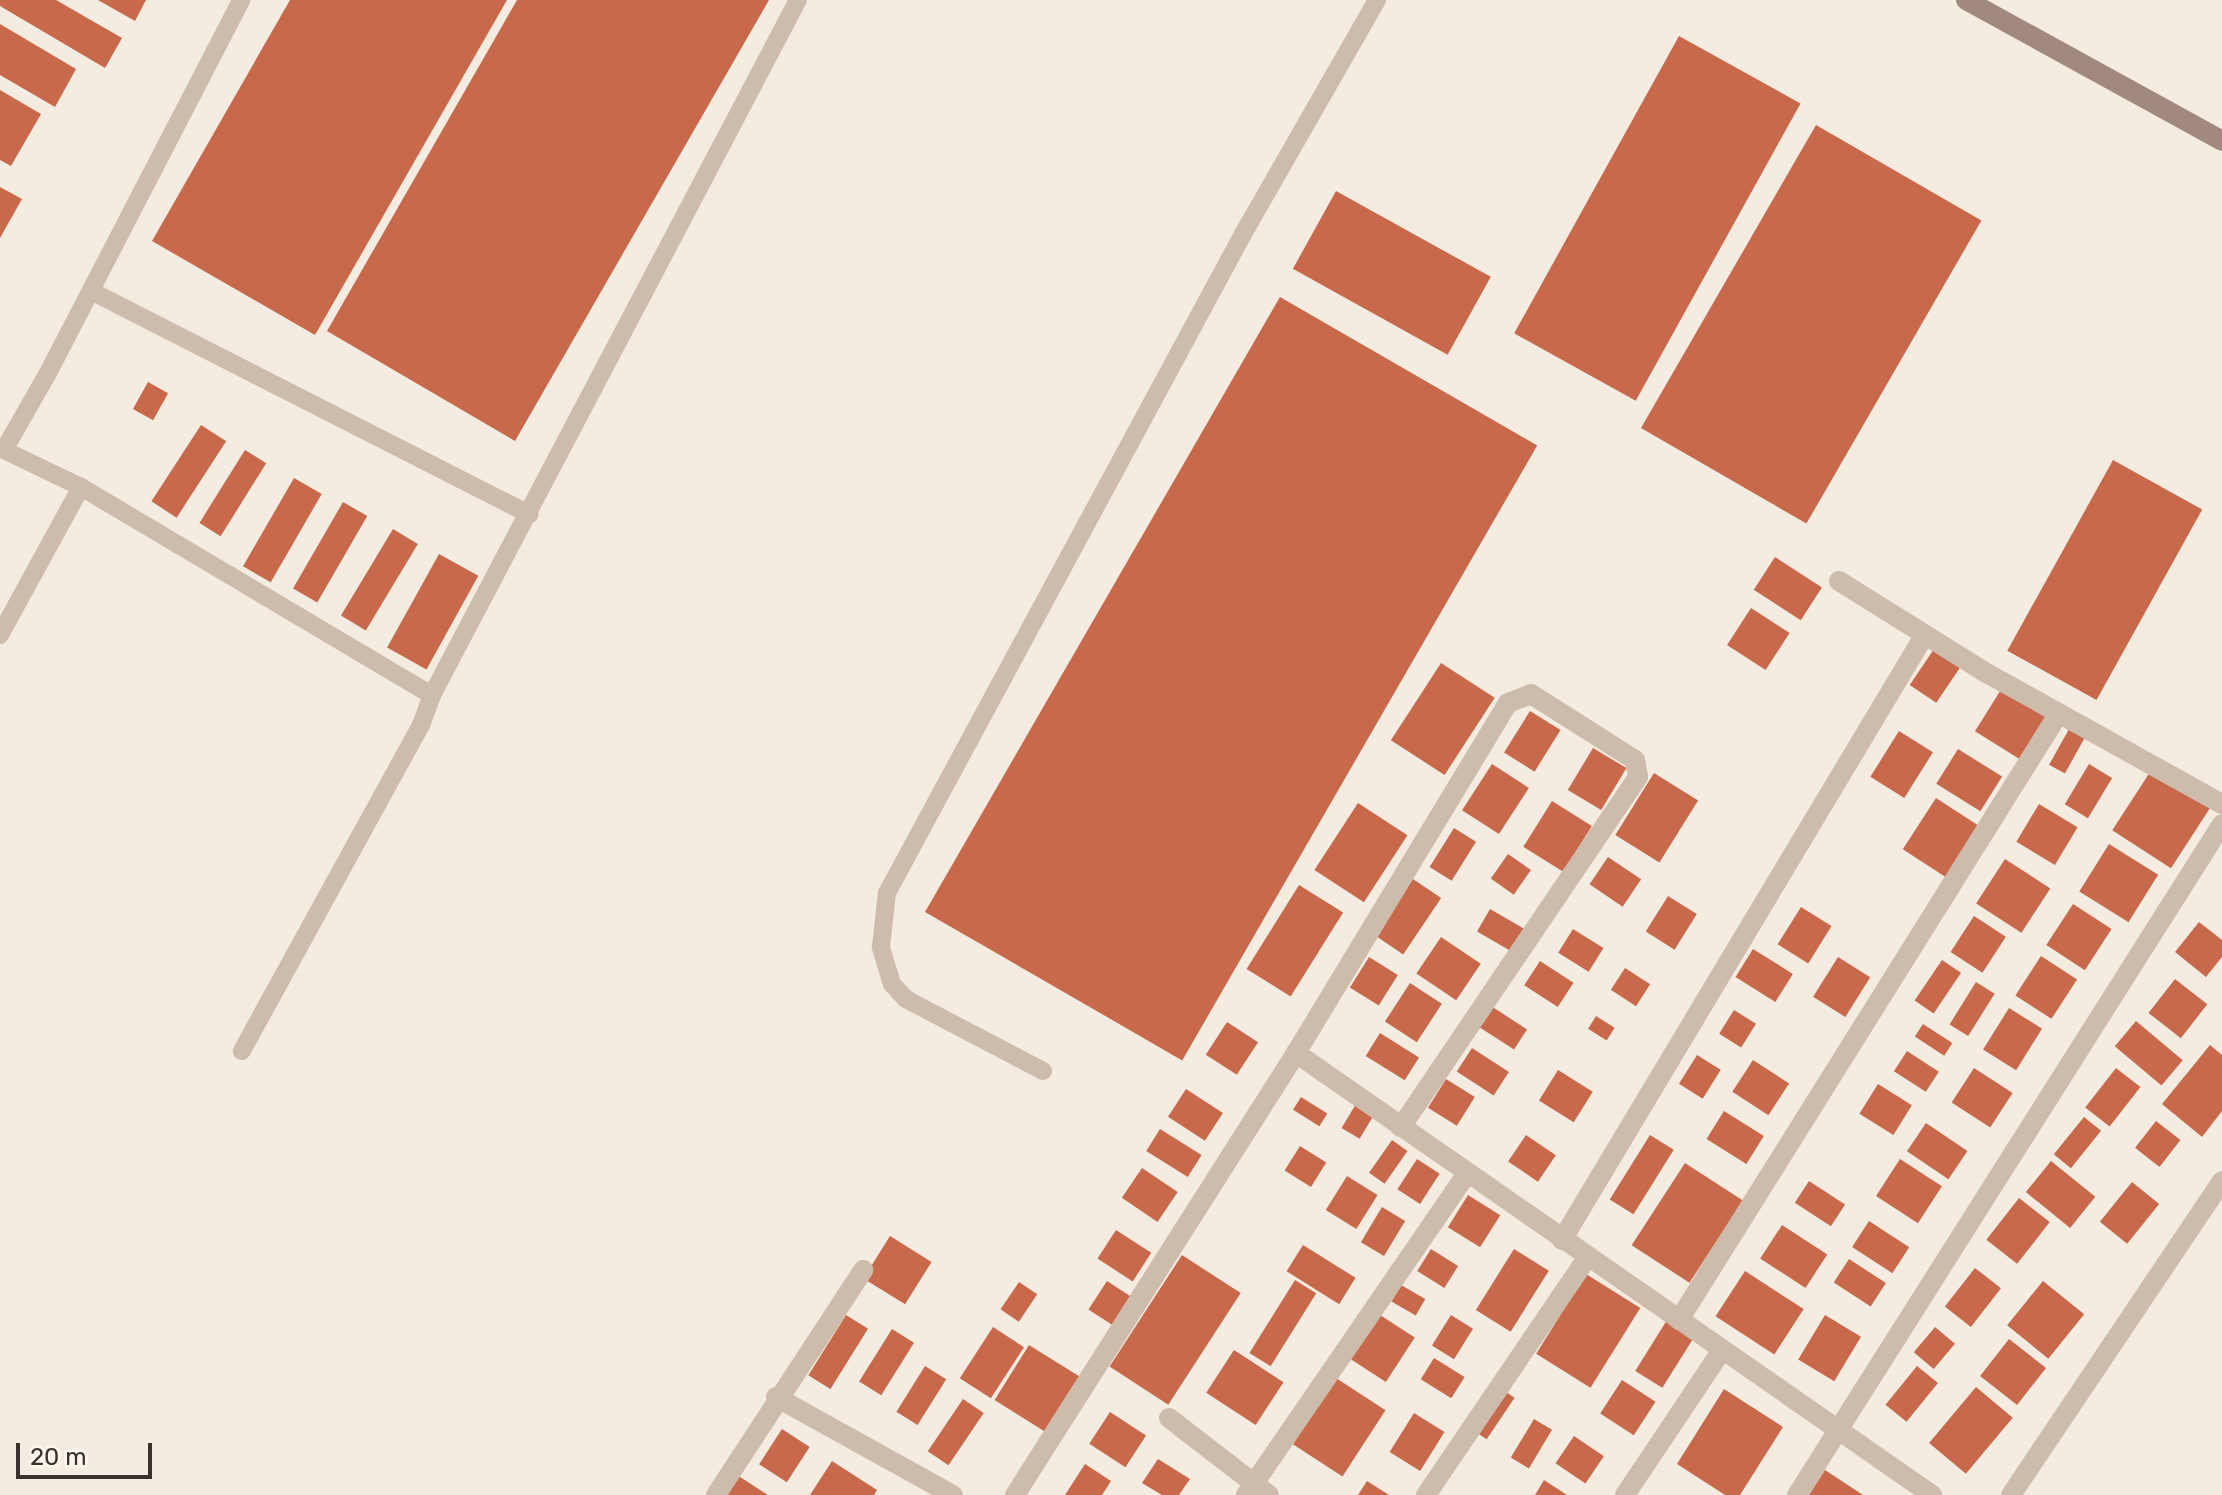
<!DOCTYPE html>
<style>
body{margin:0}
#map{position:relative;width:2222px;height:1495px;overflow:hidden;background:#f4ebe1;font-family:Rubik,sans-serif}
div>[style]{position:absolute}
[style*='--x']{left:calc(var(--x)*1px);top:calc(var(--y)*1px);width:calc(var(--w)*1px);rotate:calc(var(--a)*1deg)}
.building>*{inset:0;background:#c8694b;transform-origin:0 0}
.lane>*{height:18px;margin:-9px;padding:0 9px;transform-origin:9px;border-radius:9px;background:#cdbbac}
.street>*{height:20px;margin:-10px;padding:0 10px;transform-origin:10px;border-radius:10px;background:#cdbbac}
.secondary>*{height:20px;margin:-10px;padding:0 10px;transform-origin:10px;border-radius:10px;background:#a18a7d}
span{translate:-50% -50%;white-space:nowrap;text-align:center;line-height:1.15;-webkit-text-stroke:7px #fbf5ee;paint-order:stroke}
.scale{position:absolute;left:16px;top:1443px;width:136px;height:36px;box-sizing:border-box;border:4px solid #3b302b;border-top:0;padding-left:10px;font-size:24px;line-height:28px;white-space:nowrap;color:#3b302b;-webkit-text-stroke:6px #fbf5ee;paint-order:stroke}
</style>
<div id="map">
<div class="building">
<i style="clip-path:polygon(0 0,56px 0,122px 38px,105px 68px,0 6px)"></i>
<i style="clip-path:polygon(98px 0,146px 0,135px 21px)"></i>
<i style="clip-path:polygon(290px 0,507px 0,315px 335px,152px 241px)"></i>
<i style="clip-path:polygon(517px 0,769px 0,515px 441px,327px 331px)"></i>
<i style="clip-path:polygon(0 24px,76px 69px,55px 107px,0 75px)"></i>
<i style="left:1679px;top:36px;width:139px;height:340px;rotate:29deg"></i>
<i style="clip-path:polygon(0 90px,41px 114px,11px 166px,0 160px)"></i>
<i style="left:1816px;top:125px;width:191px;height:350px;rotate:30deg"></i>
<i style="clip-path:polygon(0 187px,22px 199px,0 238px)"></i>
<i style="left:1336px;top:191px;width:177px;height:89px;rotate:29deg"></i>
<i style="left:1280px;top:297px;width:297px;height:710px;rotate:30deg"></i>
<i style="left:148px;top:382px;width:23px;height:31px;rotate:29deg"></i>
<i style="left:201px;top:425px;width:30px;height:91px;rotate:33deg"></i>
<i style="left:245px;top:450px;width:25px;height:86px;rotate:32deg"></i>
<i style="left:2113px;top:460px;width:102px;height:218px;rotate:29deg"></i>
<i style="left:294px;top:478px;width:32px;height:102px;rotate:30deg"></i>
<i style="left:343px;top:502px;width:28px;height:100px;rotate:30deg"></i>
<i style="left:393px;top:529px;width:29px;height:101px;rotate:31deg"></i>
<i style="left:439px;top:554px;width:45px;height:107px;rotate:29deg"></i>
<i style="left:1775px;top:557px;width:56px;height:39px;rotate:33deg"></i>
<i style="left:1751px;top:608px;width:46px;height:44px;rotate:33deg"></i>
<i style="left:1936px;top:646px;width:32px;height:47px;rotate:34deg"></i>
<i style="left:1441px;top:663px;width:64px;height:92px;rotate:33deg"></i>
<i style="left:2002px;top:688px;width:52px;height:51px;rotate:32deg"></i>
<i style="left:1530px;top:711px;width:36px;height:49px;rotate:32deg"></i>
<i style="left:2069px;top:729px;width:18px;height:41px;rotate:29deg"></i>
<i style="left:1899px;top:731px;width:40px;height:54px;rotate:32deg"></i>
<i style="left:1593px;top:748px;width:39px;height:49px;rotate:31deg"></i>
<i style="left:1958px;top:749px;width:52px;height:41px;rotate:32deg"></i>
<i style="left:1492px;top:764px;width:44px;height:55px;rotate:33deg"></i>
<i style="left:2089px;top:764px;width:27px;height:47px;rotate:31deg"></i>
<i style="left:2152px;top:769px;width:70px;height:73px;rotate:33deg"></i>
<i style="left:1654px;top:773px;width:52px;height:73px;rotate:32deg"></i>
<i style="left:1936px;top:798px;width:51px;height:61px;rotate:33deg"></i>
<i style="left:1552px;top:801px;width:47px;height:54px;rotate:32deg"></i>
<i style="left:1358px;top:803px;width:59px;height:80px;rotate:33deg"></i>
<i style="left:2039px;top:804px;width:45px;height:44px;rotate:31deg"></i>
<i style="left:1454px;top:828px;width:26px;height:46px;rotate:32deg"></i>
<i style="left:2109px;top:844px;width:58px;height:56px;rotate:32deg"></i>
<i style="left:1508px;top:854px;width:28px;height:30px;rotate:35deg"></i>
<i style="left:1608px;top:857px;width:40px;height:33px;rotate:34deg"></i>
<i style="left:2005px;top:859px;width:54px;height:53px;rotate:33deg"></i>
<i style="left:1413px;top:879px;width:34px;height:68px;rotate:34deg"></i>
<i style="left:1299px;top:885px;width:52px;height:99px;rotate:32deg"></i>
<i style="left:1668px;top:896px;width:34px;height:42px;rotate:32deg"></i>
<i style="left:2073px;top:904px;width:46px;height:49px;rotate:33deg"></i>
<i style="left:1801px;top:907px;width:36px;height:44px;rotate:32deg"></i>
<i style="left:1490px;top:909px;width:39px;height:26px;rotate:30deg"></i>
<i style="left:1974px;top:916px;width:38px;height:43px;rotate:33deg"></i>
<i style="clip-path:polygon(2199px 922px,2222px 940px,2222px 957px,2206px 977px,2175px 952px)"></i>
<i style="left:1573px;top:929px;width:36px;height:28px;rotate:32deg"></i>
<i style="left:1441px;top:937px;width:48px;height:44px;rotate:34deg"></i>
<i style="left:1753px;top:949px;width:47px;height:33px;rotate:32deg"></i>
<i style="left:2041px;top:956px;width:43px;height:47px;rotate:33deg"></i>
<i style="left:1369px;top:957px;width:34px;height:36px;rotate:32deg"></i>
<i style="left:1838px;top:957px;width:38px;height:47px;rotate:32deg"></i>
<i style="left:1942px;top:960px;width:23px;height:49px;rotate:34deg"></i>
<i style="left:1540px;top:961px;width:40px;height:29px;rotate:33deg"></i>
<i style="left:1625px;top:968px;width:30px;height:26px;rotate:33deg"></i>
<i style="left:2175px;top:979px;width:41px;height:43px;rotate:38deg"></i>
<i style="left:1976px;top:982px;width:22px;height:50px;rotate:32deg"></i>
<i style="left:1410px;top:983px;width:38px;height:46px;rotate:33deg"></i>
<i style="left:1491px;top:1006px;width:43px;height:24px;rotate:33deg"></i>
<i style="left:2009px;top:1008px;width:39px;height:49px;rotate:32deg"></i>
<i style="left:1734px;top:1010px;width:26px;height:28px;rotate:32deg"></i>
<i style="left:1596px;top:1016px;width:22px;height:15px;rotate:32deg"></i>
<i style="left:2136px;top:1021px;width:61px;height:33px;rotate:40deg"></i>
<i style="left:1227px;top:1022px;width:37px;height:39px;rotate:33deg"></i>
<i style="left:1923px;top:1024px;width:35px;height:15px;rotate:33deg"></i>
<i style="left:1380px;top:1033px;width:46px;height:27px;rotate:32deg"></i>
<i style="clip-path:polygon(2210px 1045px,2222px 1055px,2222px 1111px,2202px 1137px,2162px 1104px)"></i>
<i style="left:1472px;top:1048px;width:44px;height:28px;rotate:33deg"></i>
<i style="left:1907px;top:1051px;width:38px;height:24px;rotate:33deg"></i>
<i style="left:1697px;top:1055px;width:28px;height:34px;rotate:32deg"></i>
<i style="left:1753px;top:1060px;width:43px;height:38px;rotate:33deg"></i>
<i style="left:1974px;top:1068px;width:46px;height:41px;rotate:33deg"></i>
<i style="left:2116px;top:1068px;width:31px;height:50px;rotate:38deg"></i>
<i style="left:1558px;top:1070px;width:41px;height:36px;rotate:32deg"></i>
<i style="left:1446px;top:1079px;width:34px;height:34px;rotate:32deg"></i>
<i style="left:1878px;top:1084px;width:40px;height:35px;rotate:32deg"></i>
<i style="left:1186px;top:1089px;width:44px;height:33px;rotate:33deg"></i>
<i style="left:1301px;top:1097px;width:31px;height:15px;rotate:32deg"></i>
<i style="left:1356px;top:1104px;width:21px;height:28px;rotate:31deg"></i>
<i style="left:1724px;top:1111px;width:47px;height:33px;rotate:32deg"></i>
<i style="left:2084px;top:1117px;width:22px;height:48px;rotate:39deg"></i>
<i style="left:2156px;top:1121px;width:31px;height:34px;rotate:38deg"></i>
<i style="left:1926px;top:1123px;width:50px;height:34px;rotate:34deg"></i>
<i style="left:1160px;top:1129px;width:49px;height:26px;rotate:32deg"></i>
<i style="left:1526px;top:1135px;width:36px;height:32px;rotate:34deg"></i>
<i style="left:1650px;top:1135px;width:28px;height:76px;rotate:32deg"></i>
<i style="left:1392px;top:1140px;width:19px;height:40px;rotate:35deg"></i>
<i style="left:1300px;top:1146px;width:31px;height:29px;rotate:32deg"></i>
<i style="left:1417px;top:1159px;width:27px;height:36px;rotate:33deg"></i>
<i style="left:1900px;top:1159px;width:50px;height:44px;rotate:33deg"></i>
<i style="left:2051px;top:1161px;width:57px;height:40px;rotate:39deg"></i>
<i style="left:1685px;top:1163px;width:69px;height:98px;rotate:33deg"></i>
<i style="left:1142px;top:1168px;width:43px;height:36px;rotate:34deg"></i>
<i style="left:1347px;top:1176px;width:36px;height:40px;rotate:32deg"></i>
<i style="left:1809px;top:1181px;width:43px;height:26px;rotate:33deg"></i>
<i style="left:2132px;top:1182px;width:35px;height:51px;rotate:39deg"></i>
<i style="left:1468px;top:1195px;width:38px;height:38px;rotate:32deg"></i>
<i style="left:2019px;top:1198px;width:39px;height:53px;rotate:38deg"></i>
<i style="left:1382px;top:1207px;width:27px;height:41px;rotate:31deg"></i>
<i style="left:1869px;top:1221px;width:48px;height:31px;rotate:33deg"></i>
<i style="left:1782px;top:1225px;width:54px;height:40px;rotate:33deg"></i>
<i style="left:1116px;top:1230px;width:42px;height:34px;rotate:33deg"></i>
<i style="left:890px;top:1236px;width:49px;height:50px;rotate:32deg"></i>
<i style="left:1303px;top:1245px;width:62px;height:31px;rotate:32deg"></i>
<i style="left:1431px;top:1249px;width:32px;height:26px;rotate:32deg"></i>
<i style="left:1514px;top:1249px;width:41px;height:72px;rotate:32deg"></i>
<i style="left:1182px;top:1255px;width:70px;height:133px;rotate:33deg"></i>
<i style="left:1849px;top:1259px;width:44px;height:28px;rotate:33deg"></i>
<i style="left:1975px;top:1268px;width:33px;height:49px;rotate:38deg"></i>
<i style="left:1745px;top:1271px;width:70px;height:54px;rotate:33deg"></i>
<i style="left:1586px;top:1274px;width:64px;height:94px;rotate:32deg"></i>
<i style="left:1295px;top:1280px;width:25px;height:86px;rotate:32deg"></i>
<i style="left:1107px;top:1281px;width:33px;height:34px;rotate:33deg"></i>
<i style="left:2043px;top:1281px;width:53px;height:57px;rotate:39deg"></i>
<i style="left:1019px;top:1282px;width:22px;height:33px;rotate:34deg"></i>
<i style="left:1401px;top:1285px;width:28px;height:19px;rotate:30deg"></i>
<i style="left:1377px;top:1313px;width:45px;height:53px;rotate:33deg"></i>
<i style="left:846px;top:1315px;width:26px;height:71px;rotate:32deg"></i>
<i style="left:1451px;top:1315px;width:26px;height:36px;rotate:32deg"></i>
<i style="left:1825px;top:1315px;width:42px;height:52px;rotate:31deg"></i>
<i style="left:1667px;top:1320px;width:32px;height:60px;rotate:32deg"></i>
<i style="left:993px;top:1327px;width:37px;height:61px;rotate:33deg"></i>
<i style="left:1935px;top:1327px;width:26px;height:33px;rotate:40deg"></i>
<i style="left:892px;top:1329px;width:26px;height:62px;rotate:32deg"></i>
<i style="left:2009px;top:1339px;width:47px;height:47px;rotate:38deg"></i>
<i style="left:1029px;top:1345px;width:62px;height:65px;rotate:32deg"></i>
<i style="left:1234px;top:1350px;width:59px;height:51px;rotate:33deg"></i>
<i style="left:1434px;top:1358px;width:36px;height:25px;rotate:32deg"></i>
<i style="left:925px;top:1366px;width:25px;height:54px;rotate:32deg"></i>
<i style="left:1917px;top:1366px;width:27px;height:50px;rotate:39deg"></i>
<i style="left:1336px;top:1378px;width:59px;height:79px;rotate:33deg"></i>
<i style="left:1622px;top:1380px;width:40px;height:40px;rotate:33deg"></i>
<i style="left:1976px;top:1387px;width:48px;height:73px;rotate:40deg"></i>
<i style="clip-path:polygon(1724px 1389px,1783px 1427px,1740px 1495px,1725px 1495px,1677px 1464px)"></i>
<i style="left:1503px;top:1390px;width:14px;height:50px;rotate:34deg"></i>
<i style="left:963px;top:1399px;width:25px;height:63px;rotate:34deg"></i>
<i style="left:1110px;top:1412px;width:43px;height:38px;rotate:33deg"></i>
<i style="left:1414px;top:1413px;width:36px;height:46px;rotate:32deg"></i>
<i style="left:1534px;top:1419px;width:21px;height:45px;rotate:31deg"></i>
<i style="left:782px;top:1429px;width:33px;height:42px;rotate:33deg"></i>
<i style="left:1574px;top:1436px;width:36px;height:33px;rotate:34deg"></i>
<i style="clip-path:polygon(1158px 1459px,1190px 1479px,1179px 1495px,1162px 1495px,1142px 1483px)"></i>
<i style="clip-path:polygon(832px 1461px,877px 1490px,874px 1495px,810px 1495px)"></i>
<i style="clip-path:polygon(1085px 1464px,1111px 1481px,1102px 1495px,1065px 1495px)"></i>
<i style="clip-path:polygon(1825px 1470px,1863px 1495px,1809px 1495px)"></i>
<i style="clip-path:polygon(737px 1475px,768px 1495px,724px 1495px)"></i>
<i style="clip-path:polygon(1544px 1480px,1567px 1495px,1535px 1495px)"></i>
<i style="clip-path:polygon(1367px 1481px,1389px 1495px,1358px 1495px)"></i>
</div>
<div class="lane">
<i style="--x:91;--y:291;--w:492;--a:27"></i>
<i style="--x:0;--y:448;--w:4;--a:27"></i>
<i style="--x:4;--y:450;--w:89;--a:-60.3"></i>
<i style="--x:48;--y:373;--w:420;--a:-62.6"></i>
<i style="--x:4;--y:450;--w:85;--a:25.7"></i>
<i style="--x:0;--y:635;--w:169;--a:-61.3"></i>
<i style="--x:81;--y:487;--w:408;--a:30.7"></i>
<i style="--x:432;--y:695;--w:32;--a:110"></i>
<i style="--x:421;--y:725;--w:372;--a:118.8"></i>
<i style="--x:432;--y:695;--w:785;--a:-62.23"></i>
<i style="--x:1043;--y:1071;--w:155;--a:-152.3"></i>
<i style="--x:906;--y:999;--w:21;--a:-133"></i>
<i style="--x:892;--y:984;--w:39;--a:-107"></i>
<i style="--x:881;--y:947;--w:54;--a:-83.7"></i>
<i style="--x:887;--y:893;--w:749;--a:-61.62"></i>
<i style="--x:1243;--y:234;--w:270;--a:-60.2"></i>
</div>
<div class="street">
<i style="--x:1839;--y:581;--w:170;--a:32"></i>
<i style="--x:1983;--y:671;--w:274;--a:29.1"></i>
<i style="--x:1296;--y:1053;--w:775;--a:34.8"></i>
<i style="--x:1562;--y:1240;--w:704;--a:-59.06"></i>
<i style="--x:1679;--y:1320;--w:716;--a:-57.95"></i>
<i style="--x:776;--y:1397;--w:202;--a:29"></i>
<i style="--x:1169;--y:1418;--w:126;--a:37.6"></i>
<i style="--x:716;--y:1495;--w:269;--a:-56.8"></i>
<i style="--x:1015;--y:1495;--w:524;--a:-57.55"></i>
<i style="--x:1296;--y:1053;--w:409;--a:-58.8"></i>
<i style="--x:1508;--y:703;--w:25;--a:-21"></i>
<i style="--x:1531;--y:694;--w:123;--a:32.4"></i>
<i style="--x:1635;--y:760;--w:17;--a:80"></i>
<i style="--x:1638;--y:777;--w:423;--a:124.1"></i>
<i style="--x:1246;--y:1495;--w:391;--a:-55.5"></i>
<i style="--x:1426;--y:1495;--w:288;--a:-55.8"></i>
<i style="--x:1625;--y:1495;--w:174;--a:-56.2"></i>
<i style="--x:1797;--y:1495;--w:794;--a:-57.65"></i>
<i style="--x:2011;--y:1495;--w:378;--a:-56.1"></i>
</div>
<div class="secondary">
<i style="--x:1966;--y:0;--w:292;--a:28.8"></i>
</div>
<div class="scale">20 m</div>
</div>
